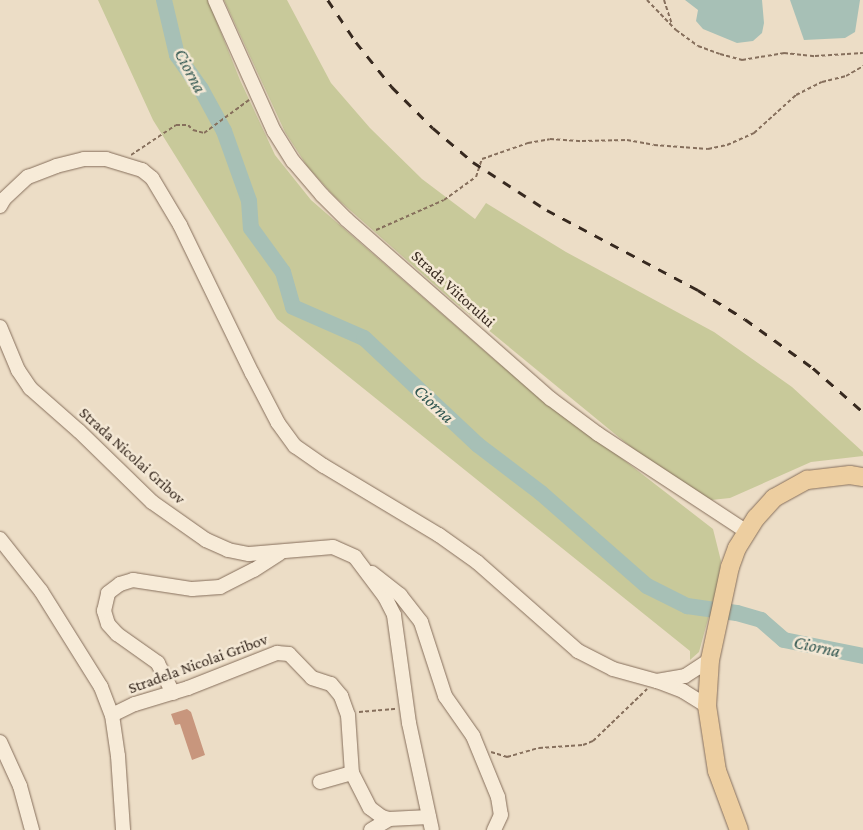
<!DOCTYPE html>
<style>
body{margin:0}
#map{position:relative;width:863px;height:830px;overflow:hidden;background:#ecddc6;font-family:"Crimson Pro",serif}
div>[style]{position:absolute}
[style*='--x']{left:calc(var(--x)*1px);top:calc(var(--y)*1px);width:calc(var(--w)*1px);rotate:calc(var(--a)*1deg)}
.green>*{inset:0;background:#c8c99a}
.water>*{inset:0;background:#a7c0b6}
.river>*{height:16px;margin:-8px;padding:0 8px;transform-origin:8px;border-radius:8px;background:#a7c0b6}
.building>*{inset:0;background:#c8967d}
.path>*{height:2px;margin-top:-1px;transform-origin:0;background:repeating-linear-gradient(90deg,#866f5c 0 4px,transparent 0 6.5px)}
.roads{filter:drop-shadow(0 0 1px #866f5c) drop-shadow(0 0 1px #866f5c)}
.minor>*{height:14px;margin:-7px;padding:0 7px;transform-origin:7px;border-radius:7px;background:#f7ebd8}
.major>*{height:18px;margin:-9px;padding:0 9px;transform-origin:9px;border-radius:9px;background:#edcea0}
.rail>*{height:2.5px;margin-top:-1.25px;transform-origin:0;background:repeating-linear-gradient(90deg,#37291f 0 9px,transparent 0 18px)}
span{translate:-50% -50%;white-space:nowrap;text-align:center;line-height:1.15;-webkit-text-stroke:5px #f4e8d5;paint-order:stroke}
.street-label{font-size:16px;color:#37291f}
.water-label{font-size:18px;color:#305650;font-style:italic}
</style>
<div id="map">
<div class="green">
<i style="clip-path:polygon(98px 0,208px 0,240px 80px,275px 155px,311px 200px,496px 361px,713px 529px,721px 561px,718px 583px,699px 652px,690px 660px,690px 651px,277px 319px,153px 120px)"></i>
<i style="clip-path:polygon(224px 0,287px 0,331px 83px,370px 128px,422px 179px,475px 219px,486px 203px,566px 252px,714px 332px,792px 387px,863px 452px,863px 456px,811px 462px,730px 498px,711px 500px,643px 457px,453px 301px,334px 196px,307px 166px,285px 132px)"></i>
</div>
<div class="water">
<i style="clip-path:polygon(685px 0,762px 0,764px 23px,762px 33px,753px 41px,737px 43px,703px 29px,696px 21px,698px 10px)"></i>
<i style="clip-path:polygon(790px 0,860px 0,855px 32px,845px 38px,804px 40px)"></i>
</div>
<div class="river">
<i style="--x:164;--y:0;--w:57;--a:76.7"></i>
<i style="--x:177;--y:55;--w:42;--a:54.8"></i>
<i style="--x:201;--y:89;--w:48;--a:61.3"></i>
<i style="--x:224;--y:131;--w:74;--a:70.3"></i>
<i style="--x:249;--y:201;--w:27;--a:86"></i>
<i style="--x:251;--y:228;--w:54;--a:54"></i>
<i style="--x:283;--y:272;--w:36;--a:74"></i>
<i style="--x:293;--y:307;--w:77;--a:23.6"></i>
<i style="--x:364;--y:338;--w:156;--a:43.2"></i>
<i style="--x:478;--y:445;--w:79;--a:37.3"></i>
<i style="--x:541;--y:493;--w:141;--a:41.3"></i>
<i style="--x:647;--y:586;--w:45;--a:26.6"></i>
<i style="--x:687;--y:606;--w:50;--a:8"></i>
<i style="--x:737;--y:613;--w:25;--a:16"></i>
<i style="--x:761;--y:620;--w:30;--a:41"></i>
<i style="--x:784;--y:640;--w:81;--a:11.4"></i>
</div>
<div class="building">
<i style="clip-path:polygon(187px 709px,191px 712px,205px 755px,192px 760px,180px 724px,175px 725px,171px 714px)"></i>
</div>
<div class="path">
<i style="--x:647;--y:0;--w:42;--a:46"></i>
<i style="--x:676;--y:30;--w:27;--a:36"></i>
<i style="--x:698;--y:46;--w:23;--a:20"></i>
<i style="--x:720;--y:54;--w:23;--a:15"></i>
<i style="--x:742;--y:60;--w:43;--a:-9.5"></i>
<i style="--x:784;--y:53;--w:31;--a:6"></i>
<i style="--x:815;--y:56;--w:48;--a:-3.6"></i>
<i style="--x:664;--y:0;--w:25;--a:72"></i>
<i style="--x:131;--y:155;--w:54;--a:-33.7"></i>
<i style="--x:176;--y:125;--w:12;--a:0"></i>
<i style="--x:188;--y:125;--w:7;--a:45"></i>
<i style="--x:193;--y:130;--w:11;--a:15"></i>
<i style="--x:204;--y:133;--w:56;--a:-36.3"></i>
<i style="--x:376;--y:230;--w:74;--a:-23.8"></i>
<i style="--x:444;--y:200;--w:39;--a:-36"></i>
<i style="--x:476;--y:177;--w:19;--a:-72"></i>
<i style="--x:482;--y:159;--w:49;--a:-19.2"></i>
<i style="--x:528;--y:143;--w:22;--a:-10"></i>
<i style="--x:550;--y:139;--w:32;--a:4"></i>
<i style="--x:582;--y:141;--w:45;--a:-1.3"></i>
<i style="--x:627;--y:140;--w:27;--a:10"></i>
<i style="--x:654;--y:145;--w:54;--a:4.2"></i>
<i style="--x:708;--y:149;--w:19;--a:-12"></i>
<i style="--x:727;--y:145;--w:30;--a:-24"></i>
<i style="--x:754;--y:133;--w:57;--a:-42.1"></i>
<i style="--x:796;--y:95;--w:29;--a:-27"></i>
<i style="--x:822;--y:82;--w:25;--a:-14"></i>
<i style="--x:846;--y:76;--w:20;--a:-30"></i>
<i style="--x:359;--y:712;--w:38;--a:-5"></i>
<i style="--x:491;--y:752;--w:17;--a:17"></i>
<i style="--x:507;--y:757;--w:33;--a:-16"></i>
<i style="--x:539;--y:748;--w:44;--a:-3.9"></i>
<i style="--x:583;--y:745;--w:11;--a:-22"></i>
<i style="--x:593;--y:741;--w:75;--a:-43.9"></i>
</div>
<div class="roads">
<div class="minor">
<i style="--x:215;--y:0;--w:144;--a:65.8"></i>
<i style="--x:274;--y:131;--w:36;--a:58"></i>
<i style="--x:293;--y:161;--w:45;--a:49.5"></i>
<i style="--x:322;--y:195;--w:35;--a:45"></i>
<i style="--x:347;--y:220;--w:271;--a:41.3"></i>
<i style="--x:551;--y:399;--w:59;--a:36.7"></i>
<i style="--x:598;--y:434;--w:178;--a:33.3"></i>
<i style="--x:0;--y:206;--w:8;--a:-60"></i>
<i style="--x:4;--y:199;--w:33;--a:-43"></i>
<i style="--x:28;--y:177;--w:30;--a:-21"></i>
<i style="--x:56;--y:166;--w:29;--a:-14"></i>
<i style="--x:84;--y:159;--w:22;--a:0"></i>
<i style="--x:106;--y:159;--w:38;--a:17"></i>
<i style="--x:142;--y:170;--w:13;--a:39"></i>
<i style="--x:152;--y:178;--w:55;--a:59.2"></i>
<i style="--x:180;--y:225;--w:165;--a:64.1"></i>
<i style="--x:252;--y:373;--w:56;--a:62.5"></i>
<i style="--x:278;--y:423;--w:29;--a:54"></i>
<i style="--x:295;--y:446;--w:35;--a:35"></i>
<i style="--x:324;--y:466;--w:134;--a:31"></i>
<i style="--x:439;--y:535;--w:47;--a:35.4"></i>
<i style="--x:477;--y:562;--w:135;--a:41.4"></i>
<i style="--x:578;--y:651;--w:39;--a:27"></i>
<i style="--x:613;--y:669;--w:46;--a:15.3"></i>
<i style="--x:657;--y:681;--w:28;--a:-10"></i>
<i style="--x:685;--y:676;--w:30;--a:-33"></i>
<i style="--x:0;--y:327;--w:47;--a:67.3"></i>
<i style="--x:18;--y:370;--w:22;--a:56"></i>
<i style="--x:30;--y:388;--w:65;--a:41.3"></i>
<i style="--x:79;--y:431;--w:102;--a:44.2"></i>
<i style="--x:152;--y:502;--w:66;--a:35.1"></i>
<i style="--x:206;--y:540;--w:24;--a:24"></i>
<i style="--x:228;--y:550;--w:21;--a:11"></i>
<i style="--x:249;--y:554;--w:84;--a:-4.8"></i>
<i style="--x:333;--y:547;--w:24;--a:24"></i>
<i style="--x:355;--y:557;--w:50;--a:53.1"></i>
<i style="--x:385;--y:597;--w:20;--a:63"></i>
<i style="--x:394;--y:615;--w:109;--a:82.1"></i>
<i style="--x:409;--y:723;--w:109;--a:77.9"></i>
<i style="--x:0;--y:539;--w:66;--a:51.7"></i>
<i style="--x:41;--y:591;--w:113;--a:58"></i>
<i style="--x:101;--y:687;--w:30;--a:69"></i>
<i style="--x:112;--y:715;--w:41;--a:81.7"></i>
<i style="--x:118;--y:756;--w:74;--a:86.1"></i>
<i style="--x:372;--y:573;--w:36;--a:38"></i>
<i style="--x:400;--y:595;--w:34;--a:52"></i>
<i style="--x:421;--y:622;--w:78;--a:72"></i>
<i style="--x:445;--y:696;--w:49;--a:55"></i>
<i style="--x:473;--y:736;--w:66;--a:67.7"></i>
<i style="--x:498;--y:797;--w:18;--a:81"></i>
<i style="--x:501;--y:815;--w:17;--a:115"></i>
<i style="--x:657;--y:681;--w:28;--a:21"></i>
<i style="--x:683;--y:691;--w:28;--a:32"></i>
<i style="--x:173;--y:693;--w:34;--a:-117"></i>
<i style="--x:158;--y:663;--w:50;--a:-144.7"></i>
<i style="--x:117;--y:634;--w:13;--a:-132"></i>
<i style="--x:108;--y:624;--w:14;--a:-107"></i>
<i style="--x:104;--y:611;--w:18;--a:-77"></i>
<i style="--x:108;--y:593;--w:15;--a:-37"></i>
<i style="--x:120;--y:584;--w:14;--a:-17"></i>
<i style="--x:133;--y:580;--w:60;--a:8.7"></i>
<i style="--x:192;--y:589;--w:28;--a:-4"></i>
<i style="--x:220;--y:587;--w:38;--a:-27"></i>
<i style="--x:254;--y:570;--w:30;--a:-33"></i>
<i style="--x:112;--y:715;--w:25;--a:-26"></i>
<i style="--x:135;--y:704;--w:55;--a:-16.8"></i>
<i style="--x:188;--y:688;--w:96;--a:-21.5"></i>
<i style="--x:277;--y:653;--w:12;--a:5"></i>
<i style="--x:289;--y:654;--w:33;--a:46"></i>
<i style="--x:312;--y:678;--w:20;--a:18"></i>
<i style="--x:331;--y:684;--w:16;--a:50"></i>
<i style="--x:341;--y:696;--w:20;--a:70"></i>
<i style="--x:348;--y:715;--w:58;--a:86.1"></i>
<i style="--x:352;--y:773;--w:39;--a:63"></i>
<i style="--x:370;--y:808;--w:15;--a:37"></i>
<i style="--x:382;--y:817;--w:7;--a:16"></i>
<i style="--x:389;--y:819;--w:40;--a:-2.9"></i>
<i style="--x:0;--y:742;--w:48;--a:65.6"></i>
<i style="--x:20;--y:786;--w:46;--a:74.7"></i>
<i style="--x:320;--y:782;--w:33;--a:-16"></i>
<i style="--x:371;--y:830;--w:21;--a:-31"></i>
</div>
<div class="major">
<i style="--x:739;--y:830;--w:63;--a:-110.4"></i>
<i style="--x:717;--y:771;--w:66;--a:-98.7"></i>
<i style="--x:707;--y:706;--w:46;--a:-86.3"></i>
<i style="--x:710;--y:660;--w:95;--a:-77.9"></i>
<i style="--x:730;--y:567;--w:20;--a:-70"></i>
<i style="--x:737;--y:548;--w:36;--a:-58"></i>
<i style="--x:756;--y:518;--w:27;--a:-48"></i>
<i style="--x:774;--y:498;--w:38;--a:-29"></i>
<i style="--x:807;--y:480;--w:43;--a:-6.6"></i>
<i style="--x:850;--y:475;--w:13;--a:9"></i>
</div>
</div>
<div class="rail">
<i style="--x:328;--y:0;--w:50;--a:56.3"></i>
<i style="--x:356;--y:42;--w:58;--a:51.3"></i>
<i style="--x:392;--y:87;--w:58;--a:45"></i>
<i style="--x:433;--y:128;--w:52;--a:40.4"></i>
<i style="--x:473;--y:162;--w:88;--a:33"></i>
<i style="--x:547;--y:210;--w:171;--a:27.9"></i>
<i style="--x:698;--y:290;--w:55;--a:31.7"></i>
<i style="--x:745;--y:319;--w:84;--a:35.8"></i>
<i style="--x:813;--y:368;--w:67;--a:41.3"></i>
</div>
<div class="street-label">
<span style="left:453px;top:289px;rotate:42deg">Strada Viitorului</span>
<span style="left:132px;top:456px;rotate:42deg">Strada Nicolai Gribov</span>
<span style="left:198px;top:664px;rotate:-20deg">Stradela Nicolai Gribov</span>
</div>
<div class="water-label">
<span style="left:190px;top:71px;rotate:62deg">Ciorna</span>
<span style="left:434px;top:404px;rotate:43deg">Ciorna</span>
<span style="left:817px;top:647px;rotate:12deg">Ciorna</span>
</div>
</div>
